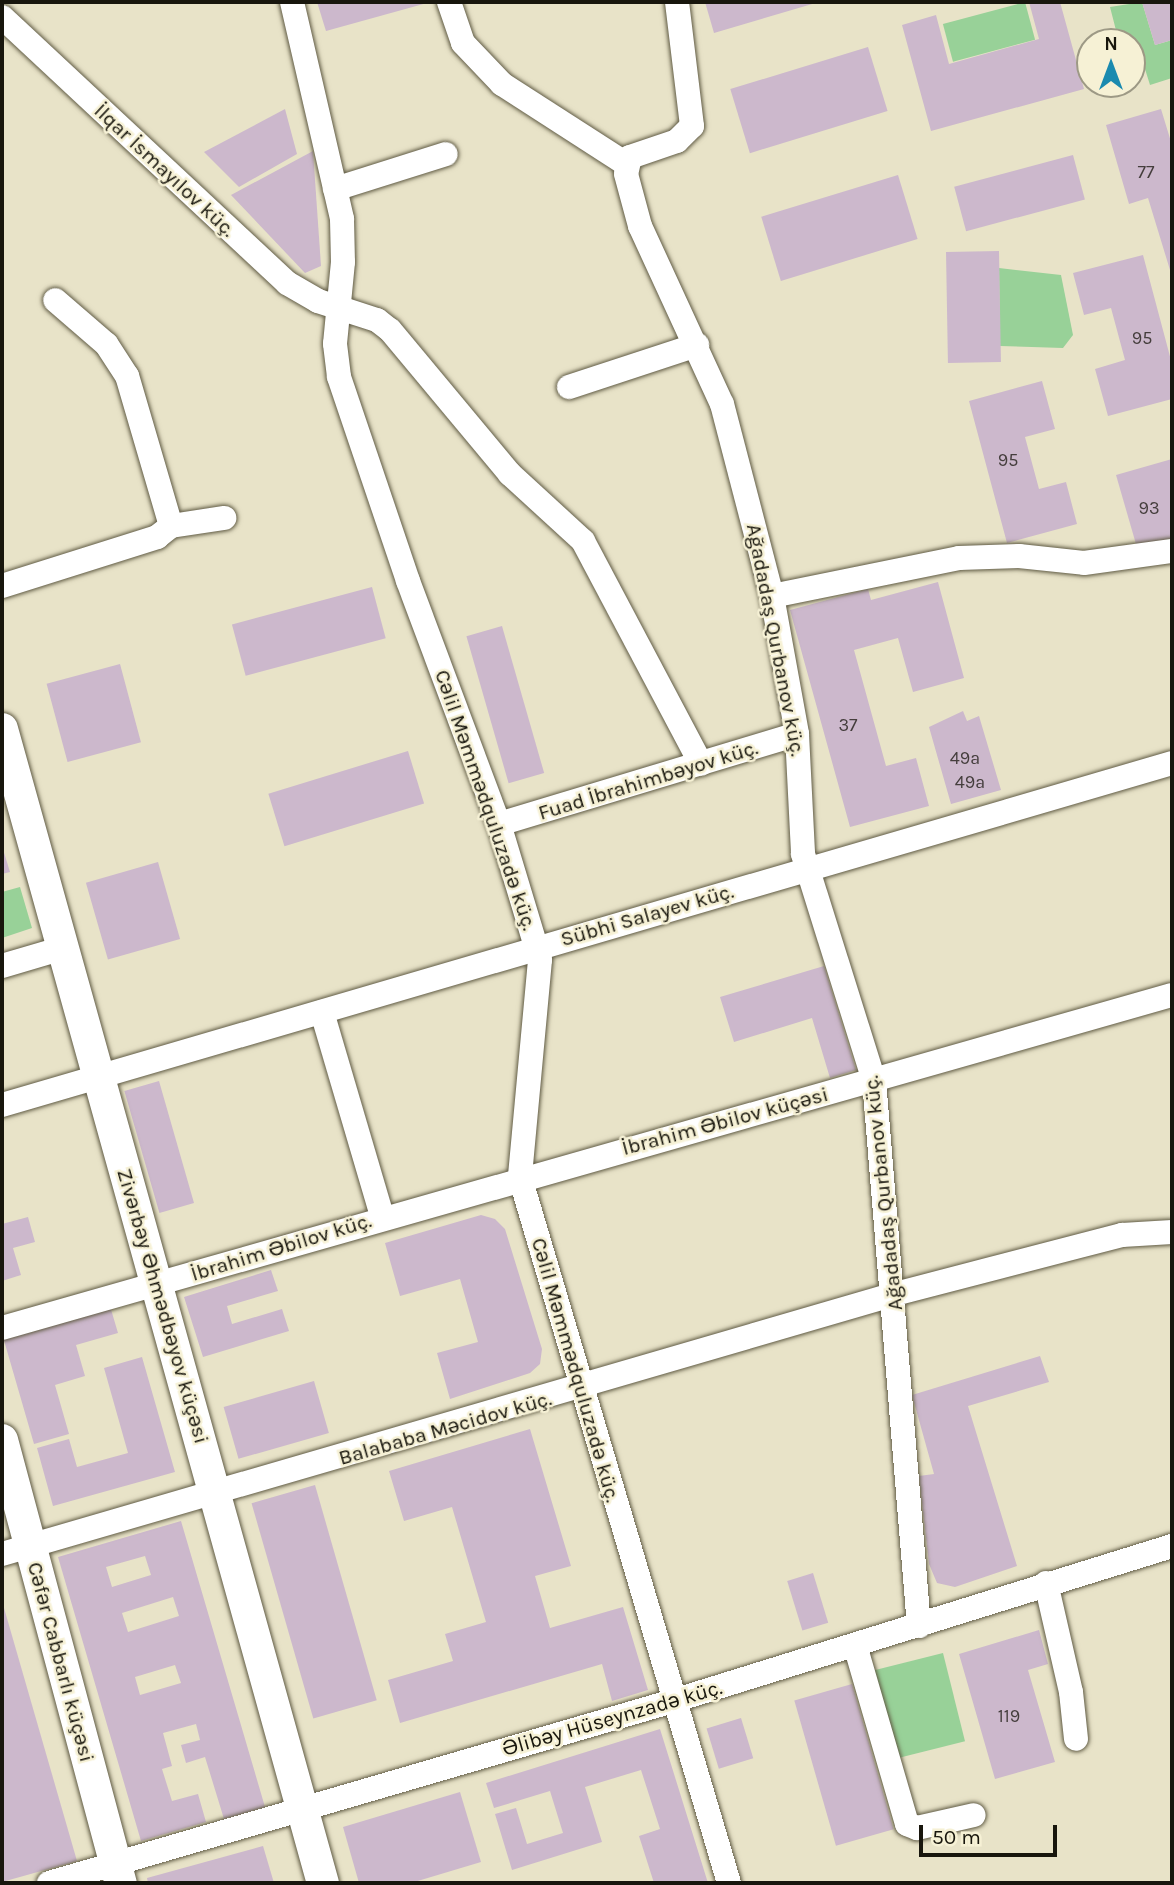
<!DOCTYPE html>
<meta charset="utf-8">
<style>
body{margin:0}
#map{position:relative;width:1174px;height:1885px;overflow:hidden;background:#e8e3c8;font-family:Karla,sans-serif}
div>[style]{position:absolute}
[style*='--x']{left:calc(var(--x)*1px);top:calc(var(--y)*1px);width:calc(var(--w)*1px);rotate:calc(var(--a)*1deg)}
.green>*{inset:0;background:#98d198;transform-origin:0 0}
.building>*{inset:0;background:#ccb8cc;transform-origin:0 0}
.roads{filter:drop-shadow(0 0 2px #605b44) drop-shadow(0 0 2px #605b44)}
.minor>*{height:24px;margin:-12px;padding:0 12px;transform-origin:12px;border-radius:12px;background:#fff}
.major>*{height:32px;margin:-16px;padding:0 16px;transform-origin:16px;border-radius:16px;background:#fff}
span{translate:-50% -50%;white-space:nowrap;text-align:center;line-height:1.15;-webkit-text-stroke:5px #f6f1d5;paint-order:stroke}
.number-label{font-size:18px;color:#453e3d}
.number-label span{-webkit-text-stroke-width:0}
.street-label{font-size:21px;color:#18160d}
.frame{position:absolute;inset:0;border:4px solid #18160d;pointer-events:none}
.north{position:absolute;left:1076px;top:28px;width:70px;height:70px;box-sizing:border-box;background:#f6f1d5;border:2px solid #9d9985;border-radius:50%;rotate:0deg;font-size:19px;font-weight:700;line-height:28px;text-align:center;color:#18160d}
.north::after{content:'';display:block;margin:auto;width:24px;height:32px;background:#1a8aaf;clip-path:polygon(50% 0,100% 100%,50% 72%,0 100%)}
.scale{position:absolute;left:919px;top:1825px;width:138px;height:32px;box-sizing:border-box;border:4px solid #18160d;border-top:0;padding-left:9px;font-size:21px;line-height:24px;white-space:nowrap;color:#18160d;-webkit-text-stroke:5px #f6f1d5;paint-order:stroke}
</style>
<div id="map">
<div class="green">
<i style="left:1025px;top:2px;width:39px;height:85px;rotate:75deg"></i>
<i style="clip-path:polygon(1142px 2px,1155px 45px,1172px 40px,1172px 78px,1150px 85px,1145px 69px,1132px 72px,1132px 42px,1119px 42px,1110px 7px)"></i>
<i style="clip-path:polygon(999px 268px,1061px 275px,1073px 335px,1063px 348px,1000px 346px)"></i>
<i style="clip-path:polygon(20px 887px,32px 928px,2px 938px,2px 892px)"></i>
<i style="left:943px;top:1653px;width:91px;height:77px;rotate:76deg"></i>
</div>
<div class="building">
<i style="clip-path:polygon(317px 2px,426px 2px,427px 3px,326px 31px)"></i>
<i style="clip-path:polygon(705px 2px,819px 2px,714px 33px)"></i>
<i style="clip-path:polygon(1029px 2px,1060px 2px,1084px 89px,931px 131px,902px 25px,936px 15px,949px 64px,1039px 39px)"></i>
<i style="clip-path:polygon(1142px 2px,1172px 2px,1172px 40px,1155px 45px)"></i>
<i style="left:868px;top:47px;width:67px;height:144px;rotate:73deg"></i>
<i style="clip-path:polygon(285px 109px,297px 154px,239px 187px,204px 152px)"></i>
<i style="clip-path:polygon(1161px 109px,1172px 145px,1170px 270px,1148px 198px,1129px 204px,1106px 125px)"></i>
<i style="clip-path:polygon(313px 151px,321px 266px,305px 273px,231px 195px)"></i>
<i style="left:1073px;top:155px;width:46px;height:123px;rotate:75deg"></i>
<i style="left:898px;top:175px;width:67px;height:143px;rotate:73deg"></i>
<i style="left:999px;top:251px;width:111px;height:53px;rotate:89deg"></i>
<i style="clip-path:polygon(1143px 255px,1172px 364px,1172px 399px,1108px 416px,1095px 369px,1125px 360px,1111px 308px,1084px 315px,1073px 273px)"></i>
<i style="clip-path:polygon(1042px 381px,1055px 429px,1025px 437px,1039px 489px,1066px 482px,1077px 524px,1007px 543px,969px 401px)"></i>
<i style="clip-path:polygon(1172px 459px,1172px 542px,1138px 551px,1116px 475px)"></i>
<i style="clip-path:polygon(938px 582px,964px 678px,913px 692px,898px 638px,854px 650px,886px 766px,916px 758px,929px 806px,850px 827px,790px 610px,868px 589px,871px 600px)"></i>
<i style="left:372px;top:587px;width:53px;height:145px;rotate:75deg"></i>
<i style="left:502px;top:626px;width:153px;height:37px;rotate:74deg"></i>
<i style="left:120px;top:664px;width:81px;height:76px;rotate:75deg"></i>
<i style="clip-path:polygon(963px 711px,967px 721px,979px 716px,1001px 790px,951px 804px,929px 727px)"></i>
<i style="left:408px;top:751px;width:55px;height:146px;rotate:73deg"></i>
<i style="clip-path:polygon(2px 846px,10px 872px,2px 874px)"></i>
<i style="left:158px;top:862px;width:80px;height:75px;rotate:74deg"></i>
<i style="clip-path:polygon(824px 966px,856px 1070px,830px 1078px,812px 1018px,734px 1042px,720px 997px)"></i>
<i style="left:159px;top:1081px;width:127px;height:36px;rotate:74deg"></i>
<i style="clip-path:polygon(481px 1215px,495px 1219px,505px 1229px,542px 1349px,540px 1364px,530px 1373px,450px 1399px,437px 1353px,478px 1342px,460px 1279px,400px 1296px,385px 1243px)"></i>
<i style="clip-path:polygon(28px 1217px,35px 1242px,13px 1248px,21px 1275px,2px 1281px,2px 1224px)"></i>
<i style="clip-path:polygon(271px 1270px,278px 1291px,227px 1306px,232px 1324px,282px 1309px,289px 1331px,203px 1357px,184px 1297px)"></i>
<i style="clip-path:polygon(110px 1306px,118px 1333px,76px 1345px,85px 1376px,55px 1385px,69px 1434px,34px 1444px,3px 1337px)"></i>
<i style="clip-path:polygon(1040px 1356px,1049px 1382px,968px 1406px,1017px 1566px,955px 1587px,937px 1583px,929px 1564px,919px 1476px,934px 1474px,912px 1395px)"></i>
<i style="clip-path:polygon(142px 1357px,175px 1472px,53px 1506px,37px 1448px,69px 1439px,77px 1467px,128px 1453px,104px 1368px)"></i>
<i style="left:314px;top:1381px;width:54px;height:94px;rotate:74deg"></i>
<i style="clip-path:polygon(530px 1429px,571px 1566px,535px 1576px,550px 1628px,623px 1607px,648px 1690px,612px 1701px,602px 1664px,400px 1723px,388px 1680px,453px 1661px,445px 1634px,486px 1622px,452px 1507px,404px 1521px,389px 1471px)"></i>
<i style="left:315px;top:1485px;width:224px;height:66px;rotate:74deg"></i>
<i style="clip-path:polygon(evenodd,181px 1521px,265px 1807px,224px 1819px,205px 1757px,186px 1763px,181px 1745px,200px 1740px,196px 1724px,163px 1733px,172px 1766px,162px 1769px,172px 1801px,198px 1794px,206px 1822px,141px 1841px,58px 1557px,181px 1521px,145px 1556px,151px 1575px,112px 1587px,106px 1567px,145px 1556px,181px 1521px,173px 1597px,179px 1616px,128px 1632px,122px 1613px,173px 1597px,181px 1521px,175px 1665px,181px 1683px,140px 1695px,135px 1677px,175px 1665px)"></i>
<i style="left:813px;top:1573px;width:52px;height:27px;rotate:73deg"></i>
<i style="clip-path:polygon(2px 1601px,77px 1861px,2px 1882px)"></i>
<i style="clip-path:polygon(1039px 1630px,1048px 1664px,1028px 1670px,1055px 1762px,995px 1779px,959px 1654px)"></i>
<i style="left:852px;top:1684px;width:151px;height:60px;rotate:74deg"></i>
<i style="left:741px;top:1718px;width:42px;height:36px;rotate:73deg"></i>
<i style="clip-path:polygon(660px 1729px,708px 1883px,654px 1883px,639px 1836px,660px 1829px,641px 1770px,585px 1787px,602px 1842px,512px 1870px,495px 1814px,516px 1808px,527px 1844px,563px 1833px,550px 1791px,494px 1808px,486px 1783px)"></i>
<i style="clip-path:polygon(460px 1792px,481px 1862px,411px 1883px,359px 1883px,343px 1827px)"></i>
<i style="clip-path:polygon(263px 1846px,274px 1883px,148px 1883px,147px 1878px)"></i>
</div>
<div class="roads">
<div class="minor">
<i style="--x:292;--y:2;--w:223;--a:77"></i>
<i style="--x:342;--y:219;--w:43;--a:88.7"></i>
<i style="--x:343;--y:262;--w:82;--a:95.6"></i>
<i style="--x:335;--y:344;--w:33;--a:83"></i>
<i style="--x:339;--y:377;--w:215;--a:71.3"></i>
<i style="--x:408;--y:581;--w:259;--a:69.5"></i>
<i style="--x:499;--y:824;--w:142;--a:73.2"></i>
<i style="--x:540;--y:960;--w:218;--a:95.3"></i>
<i style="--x:520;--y:1177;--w:736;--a:73.51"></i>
<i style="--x:449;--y:2;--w:43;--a:71.1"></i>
<i style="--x:463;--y:43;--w:57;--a:46.4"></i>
<i style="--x:502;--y:84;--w:148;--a:32.8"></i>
<i style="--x:677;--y:2;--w:125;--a:83.1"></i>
<i style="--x:692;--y:126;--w:21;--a:135"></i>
<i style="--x:677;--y:141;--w:50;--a:161.2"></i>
<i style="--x:630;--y:157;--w:17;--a:103"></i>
<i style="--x:626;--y:174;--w:54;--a:74.9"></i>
<i style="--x:640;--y:226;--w:196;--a:65.3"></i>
<i style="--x:722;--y:404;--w:198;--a:75.4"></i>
<i style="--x:772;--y:596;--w:140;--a:79.7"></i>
<i style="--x:797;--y:734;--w:120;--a:87.1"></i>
<i style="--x:803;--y:854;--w:237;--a:72.6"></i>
<i style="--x:874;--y:1080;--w:548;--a:85.29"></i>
<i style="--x:2;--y:17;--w:390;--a:43"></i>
<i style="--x:287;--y:283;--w:36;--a:30"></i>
<i style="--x:318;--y:301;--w:62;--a:17.9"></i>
<i style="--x:377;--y:320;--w:16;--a:38"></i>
<i style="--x:390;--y:330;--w:187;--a:50.2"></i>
<i style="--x:510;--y:474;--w:99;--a:42.5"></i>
<i style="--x:583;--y:541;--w:252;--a:62.1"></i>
<i style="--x:335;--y:189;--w:116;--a:-17.5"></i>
<i style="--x:569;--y:387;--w:135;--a:-18.2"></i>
<i style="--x:171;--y:526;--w:54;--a:-8.6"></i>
<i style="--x:2;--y:586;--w:163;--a:-17.5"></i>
<i style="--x:157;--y:537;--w:18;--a:-38"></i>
<i style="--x:171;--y:526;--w:156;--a:-106.3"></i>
<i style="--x:127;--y:376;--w:38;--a:-123"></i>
<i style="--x:106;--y:344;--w:67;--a:-139.2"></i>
<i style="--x:772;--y:596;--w:191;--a:-11.5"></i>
<i style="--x:959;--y:558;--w:60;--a:-1.9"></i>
<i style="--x:1019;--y:556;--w:65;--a:6.1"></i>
<i style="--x:1084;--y:563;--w:89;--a:-7.8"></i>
<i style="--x:499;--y:824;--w:311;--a:-16.8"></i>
<i style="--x:2;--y:966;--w:64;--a:-16.4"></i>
<i style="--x:322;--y:1012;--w:213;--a:73.6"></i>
<i style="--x:2;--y:1105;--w:1219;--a:-16.29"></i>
<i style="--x:2;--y:1328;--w:1216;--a:-15.89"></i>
<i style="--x:2;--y:1554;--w:930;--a:-16.23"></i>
<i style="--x:895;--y:1294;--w:235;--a:-14.6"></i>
<i style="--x:1122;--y:1235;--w:50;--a:-3.4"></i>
<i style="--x:1046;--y:1583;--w:112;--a:77.1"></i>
<i style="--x:1071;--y:1692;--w:47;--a:83.9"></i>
<i style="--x:855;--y:1645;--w:186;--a:73.8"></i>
<i style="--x:907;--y:1824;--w:11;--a:22"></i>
<i style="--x:917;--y:1828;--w:58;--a:-12.8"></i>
<i style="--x:49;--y:1883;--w:650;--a:-16.26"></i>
<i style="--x:673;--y:1701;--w:523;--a:-17.26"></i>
</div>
<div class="major">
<i style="--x:2;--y:729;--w:1198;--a:74.46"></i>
<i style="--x:2;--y:1440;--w:459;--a:75"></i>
</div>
</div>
<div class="number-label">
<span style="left:1146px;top:172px">77</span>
<span style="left:1142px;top:338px">95</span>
<span style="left:1008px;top:460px">95</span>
<span style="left:1149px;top:508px">93</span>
<span style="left:848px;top:725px">37</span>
<span style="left:965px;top:758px">49a</span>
<span style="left:970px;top:782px">49a</span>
<span style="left:1009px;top:1716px">119</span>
</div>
<div class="street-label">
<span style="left:165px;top:170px;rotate:43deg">İlqar İsmayılov küç.</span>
<span style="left:776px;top:640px;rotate:79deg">Ağadadaş Qurbanov küç.</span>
<span style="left:648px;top:780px;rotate:-17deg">Fuad İbrahimbəyov küç.</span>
<span style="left:486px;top:800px;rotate:71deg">Cəlil Məmmədquluzadə küç.</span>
<span style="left:647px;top:915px;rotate:-16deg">Sübhi Salayev küç.</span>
<span style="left:725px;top:1121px;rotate:-15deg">İbrahim Əbilov küçəsi</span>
<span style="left:883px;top:1193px;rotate:-96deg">Ağadadaş Qurbanov küç.</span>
<span style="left:281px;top:1247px;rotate:-17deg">İbrahim Əbilov küç.</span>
<span style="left:163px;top:1306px;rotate:74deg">Zivərbəy Əhmədbəyov küçəsi</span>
<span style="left:576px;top:1370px;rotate:74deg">Cəlil Məmmədquluzadə küç.</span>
<span style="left:445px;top:1428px;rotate:-16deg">Balababa Məcidov küç.</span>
<span style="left:61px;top:1662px;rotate:75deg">Cəfər Cabbarlı küçəsi</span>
<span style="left:612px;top:1718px;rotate:-16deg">Əlibəy Hüseynzadə küç.</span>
</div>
<div class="frame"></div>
<div class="north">N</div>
<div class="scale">50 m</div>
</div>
